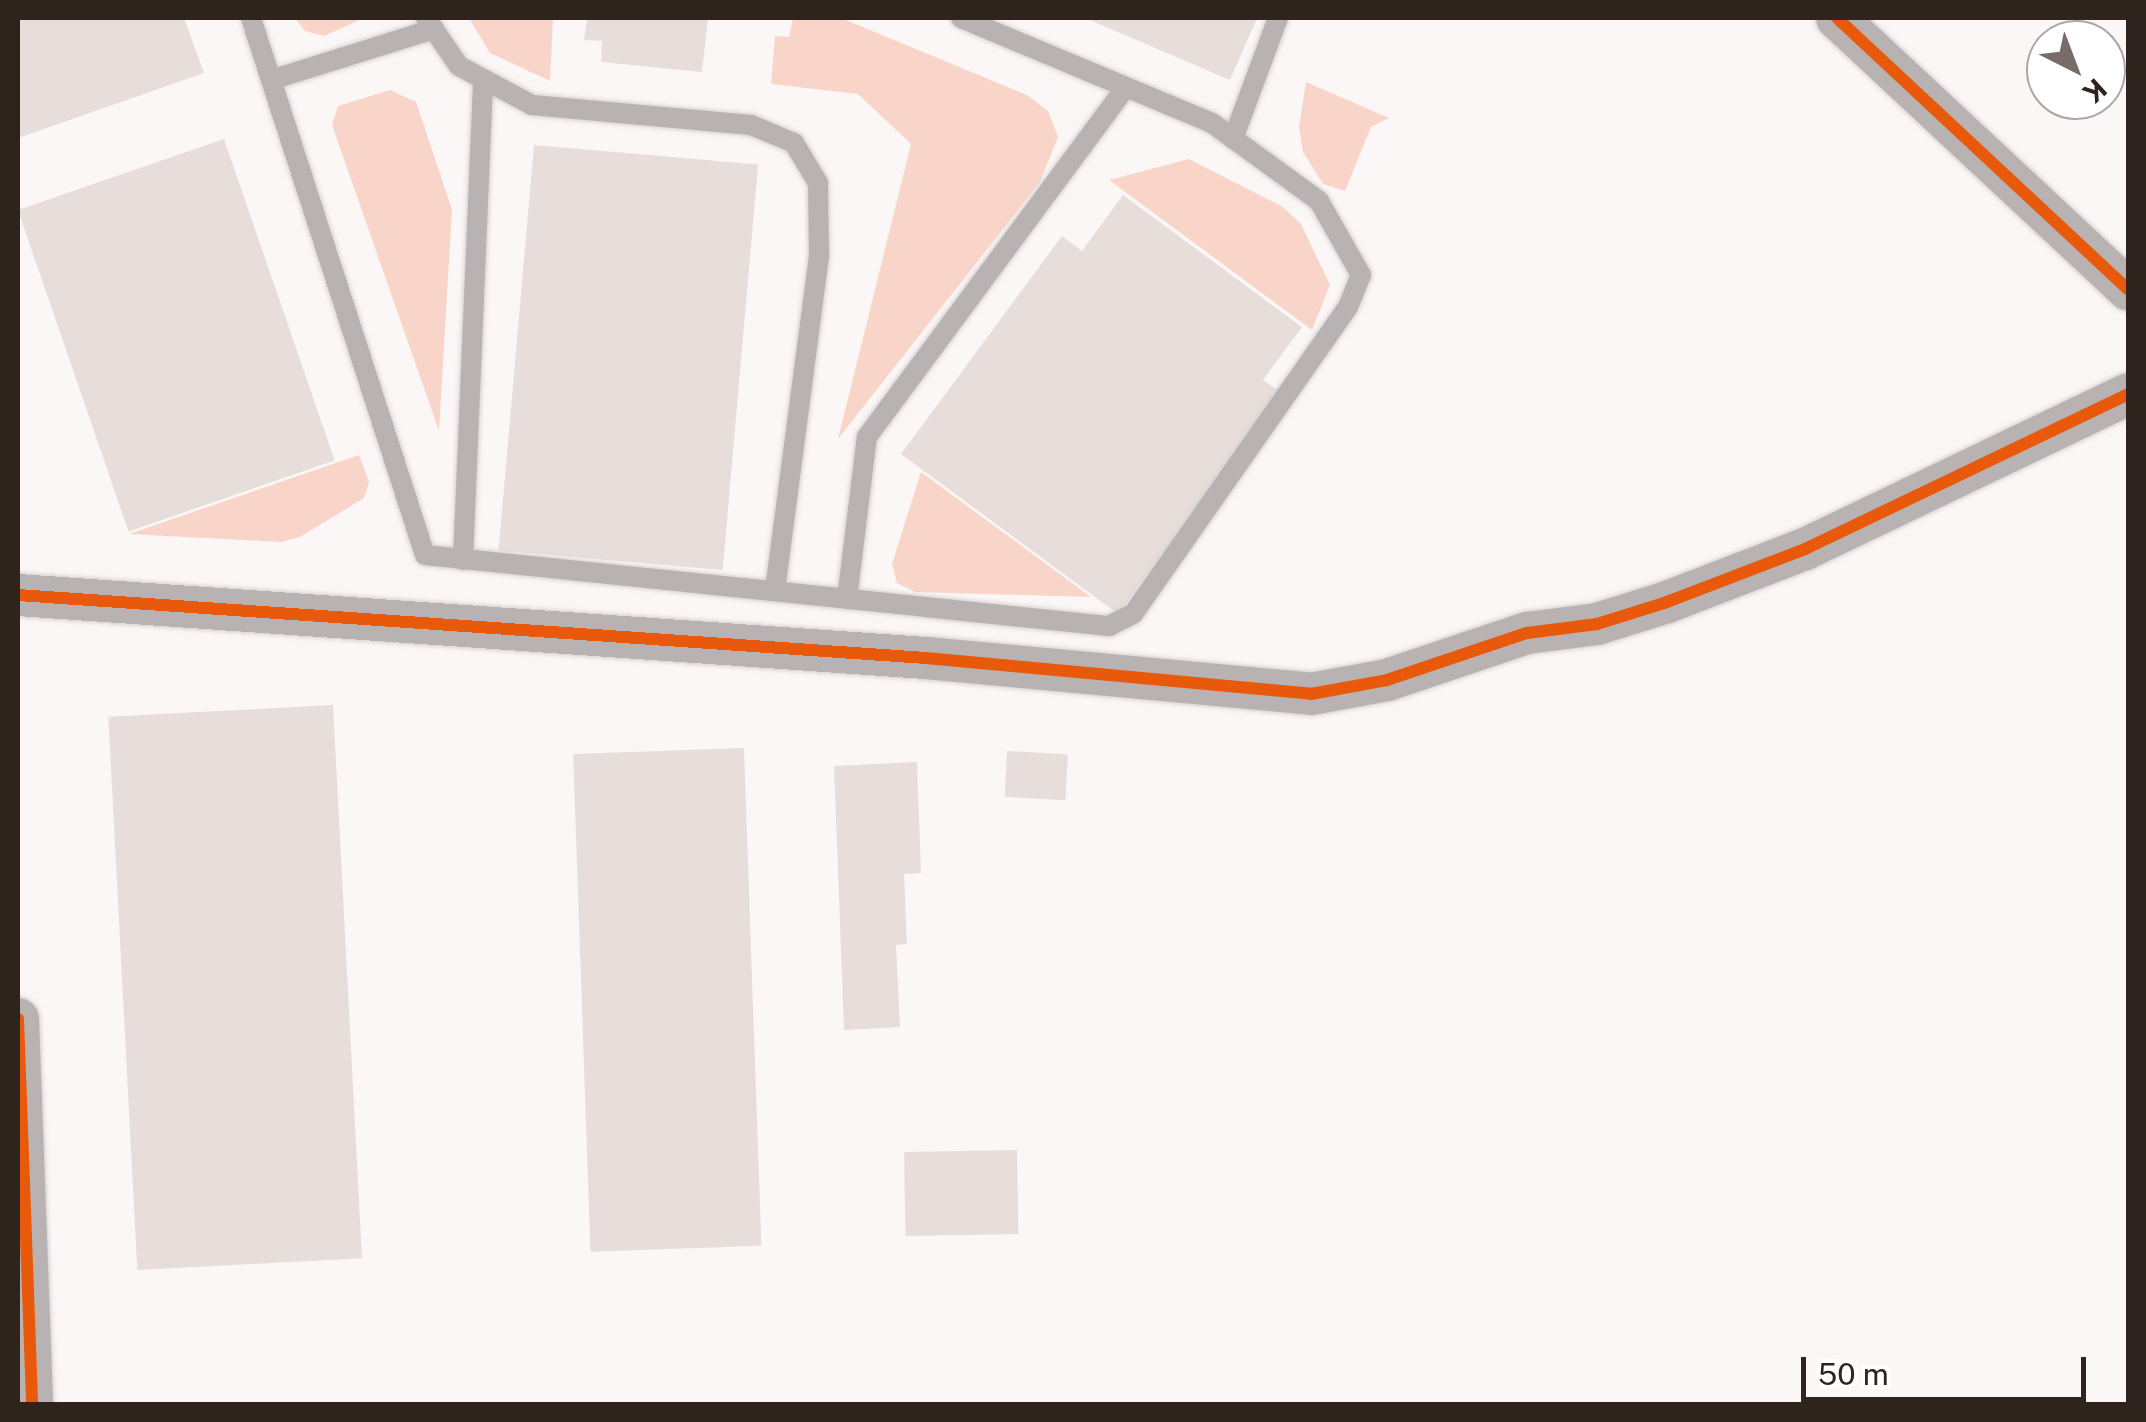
<!DOCTYPE html>
<style>
body{margin:0}
#map{position:relative;width:2146px;height:1422px;overflow:hidden;background:#fbf7f6;font-family:"Public Sans",sans-serif}
div>[style]{position:absolute}
[style*='--x']{left:calc(var(--x)*1px);top:calc(var(--y)*1px);width:calc(var(--w)*1px);rotate:calc(var(--a)*1deg)}
.green>*{inset:0;background:#f9d5c9}
.building>*{inset:0;background:#e7dedb;transform-origin:0 0}
.roads{filter:drop-shadow(0 0 2px #d5d2d0) drop-shadow(0 0 2px #d5d2d0)}
.service>*{height:20px;margin:-10px;padding:0 10px;transform-origin:10px;border-radius:10px;background:#b8b3b2}
.minor>*{height:42px;margin:-21px;padding:0 21px;transform-origin:21px;border-radius:21px;background:#b8b3b2}
.cycleway>*{height:12px;margin:-6px;padding:0 6px;transform-origin:6px;border-radius:6px;background:#e8590c}
span{translate:-50% -50%;white-space:nowrap;text-align:center;line-height:1.15;-webkit-text-stroke:8px #fff;paint-order:stroke}
.frame{position:absolute;inset:0;border:20px solid #2f231e;pointer-events:none}
.north{position:absolute;left:2026px;top:20px;width:100px;height:100px;box-sizing:border-box;background:#fff;border:2px solid #aca7a5;border-radius:50%;rotate:138deg;font-size:28px;font-weight:700;line-height:40px;text-align:center;color:#2f231e}
.north::after{content:'';display:block;margin:auto;width:35px;height:45px;background:#766d6a;clip-path:polygon(50% 0,100% 100%,50% 72%,0 100%)}
.scale{position:absolute;left:1801px;top:1357px;width:285px;height:45px;box-sizing:border-box;border:5px solid #2f231e;border-top:0;padding-left:12px;font-size:30px;line-height:35px;white-space:nowrap;color:#2f231e;-webkit-text-stroke:8px #fff;paint-order:stroke}
</style>
<div id="map">
<div class="green">
<i style="clip-path:polygon(295px 18px,364px 18px,324px 36px,305px 31px)"></i>
<i style="clip-path:polygon(469px 18px,553px 18px,550px 81px,490px 53px)"></i>
<i style="clip-path:polygon(793px 18px,841px 18px,1027px 95px,1048px 111px,1058px 137px,1040px 182px,838px 439px,911px 144px,858px 94px,771px 84px,775px 36px,789px 37px)"></i>
<i style="clip-path:polygon(1306px 82px,1389px 118px,1371px 127px,1345px 191px,1323px 184px,1303px 152px,1299px 127px)"></i>
<i style="clip-path:polygon(390px 90px,416px 102px,452px 210px,439px 431px,332px 125px,338px 106px)"></i>
<i style="clip-path:polygon(1189px 159px,1283px 207px,1301px 224px,1330px 285px,1312px 330px,1109px 180px)"></i>
<i style="clip-path:polygon(359px 455px,369px 482px,364px 498px,300px 537px,281px 542px,129px 534px)"></i>
<i style="clip-path:polygon(921px 472px,1091px 597px,915px 592px,897px 583px,892px 564px)"></i>
</div>
<div class="building">
<i style="clip-path:polygon(18px 18px,184px 18px,204px 73px,18px 138px)"></i>
<i style="clip-path:polygon(587px 18px,708px 18px,702px 72px,601px 62px,602px 41px,584px 40px)"></i>
<i style="clip-path:polygon(1085px 18px,1257px 18px,1230px 80px)"></i>
<i style="left:224px;top:139px;width:340px;height:218px;rotate:71deg"></i>
<i style="left:534px;top:145px;width:225px;height:407px;rotate:5deg"></i>
<i style="clip-path:polygon(1123px 195px,1302px 327px,1263px 380px,1282px 393px,1118px 614px,901px 454px,1062px 236px,1082px 251px)"></i>
<i style="left:333px;top:705px;width:554px;height:225px;rotate:87deg"></i>
<i style="left:744px;top:748px;width:498px;height:171px;rotate:88deg"></i>
<i style="left:1007px;top:751px;width:61px;height:46px;rotate:3deg"></i>
<i style="clip-path:polygon(917px 762px,921px 873px,904px 874px,907px 944px,896px 945px,900px 1027px,844px 1030px,834px 766px)"></i>
<i style="left:1017px;top:1150px;width:84px;height:113px;rotate:89deg"></i>
</div>
<div class="roads">
<div class="service">
<i style="--x:251;--y:18;--w:564;--a:72.05"></i>
<i style="--x:425;--y:555;--w:688;--a:5.93"></i>
<i style="--x:1109;--y:626;--w:27;--a:-27"></i>
<i style="--x:1133;--y:614;--w:375;--a:-55"></i>
<i style="--x:1348;--y:307;--w:35;--a:-68"></i>
<i style="--x:1361;--y:275;--w:85;--a:-119.6"></i>
<i style="--x:1319;--y:201;--w:132;--a:-143.9"></i>
<i style="--x:1212;--y:123;--w:272;--a:-157.3"></i>
<i style="--x:426;--y:18;--w:58;--a:55.5"></i>
<i style="--x:459;--y:66;--w:83;--a:28.1"></i>
<i style="--x:532;--y:105;--w:220;--a:5.2"></i>
<i style="--x:751;--y:125;--w:47;--a:22.7"></i>
<i style="--x:794;--y:143;--w:47;--a:59"></i>
<i style="--x:818;--y:183;--w:73;--a:89.2"></i>
<i style="--x:819;--y:256;--w:338;--a:97.5"></i>
<i style="--x:271;--y:80;--w:171;--a:-17.4"></i>
<i style="--x:1233;--y:139;--w:129;--a:-69.6"></i>
<i style="--x:463;--y:560;--w:481;--a:-87.6"></i>
<i style="--x:847;--y:599;--w:163;--a:-83"></i>
<i style="--x:867;--y:437;--w:435;--a:-53.5"></i>
</div>
<div class="minor">
<i style="--x:1837;--y:18;--w:398;--a:43"></i>
<i style="--x:18;--y:595;--w:910;--a:3.97"></i>
<i style="--x:926;--y:658;--w:387;--a:5.3"></i>
<i style="--x:1311;--y:694;--w:77;--a:-10.4"></i>
<i style="--x:1387;--y:680;--w:148;--a:-18.6"></i>
<i style="--x:1527;--y:633;--w:71;--a:-7.3"></i>
<i style="--x:1597;--y:624;--w:73;--a:-17.4"></i>
<i style="--x:1667;--y:602;--w:148;--a:-21"></i>
<i style="--x:1805;--y:549;--w:358;--a:-25.6"></i>
<i style="--x:18;--y:1019;--w:385;--a:87.9"></i>
</div>
</div>
<div class="cycleway">
<i style="--x:1837;--y:18;--w:398;--a:43"></i>
<i style="--x:18;--y:595;--w:910;--a:3.97"></i>
<i style="--x:926;--y:658;--w:387;--a:5.3"></i>
<i style="--x:1311;--y:694;--w:77;--a:-10.4"></i>
<i style="--x:1387;--y:680;--w:148;--a:-18.6"></i>
<i style="--x:1527;--y:633;--w:71;--a:-7.3"></i>
<i style="--x:1597;--y:624;--w:73;--a:-17.4"></i>
<i style="--x:1667;--y:602;--w:148;--a:-21"></i>
<i style="--x:1805;--y:549;--w:358;--a:-25.6"></i>
<i style="--x:18;--y:1019;--w:385;--a:87.9"></i>
</div>
<div class="frame"></div>
<div class="north">K</div>
<div class="scale">50 m</div>
</div>
